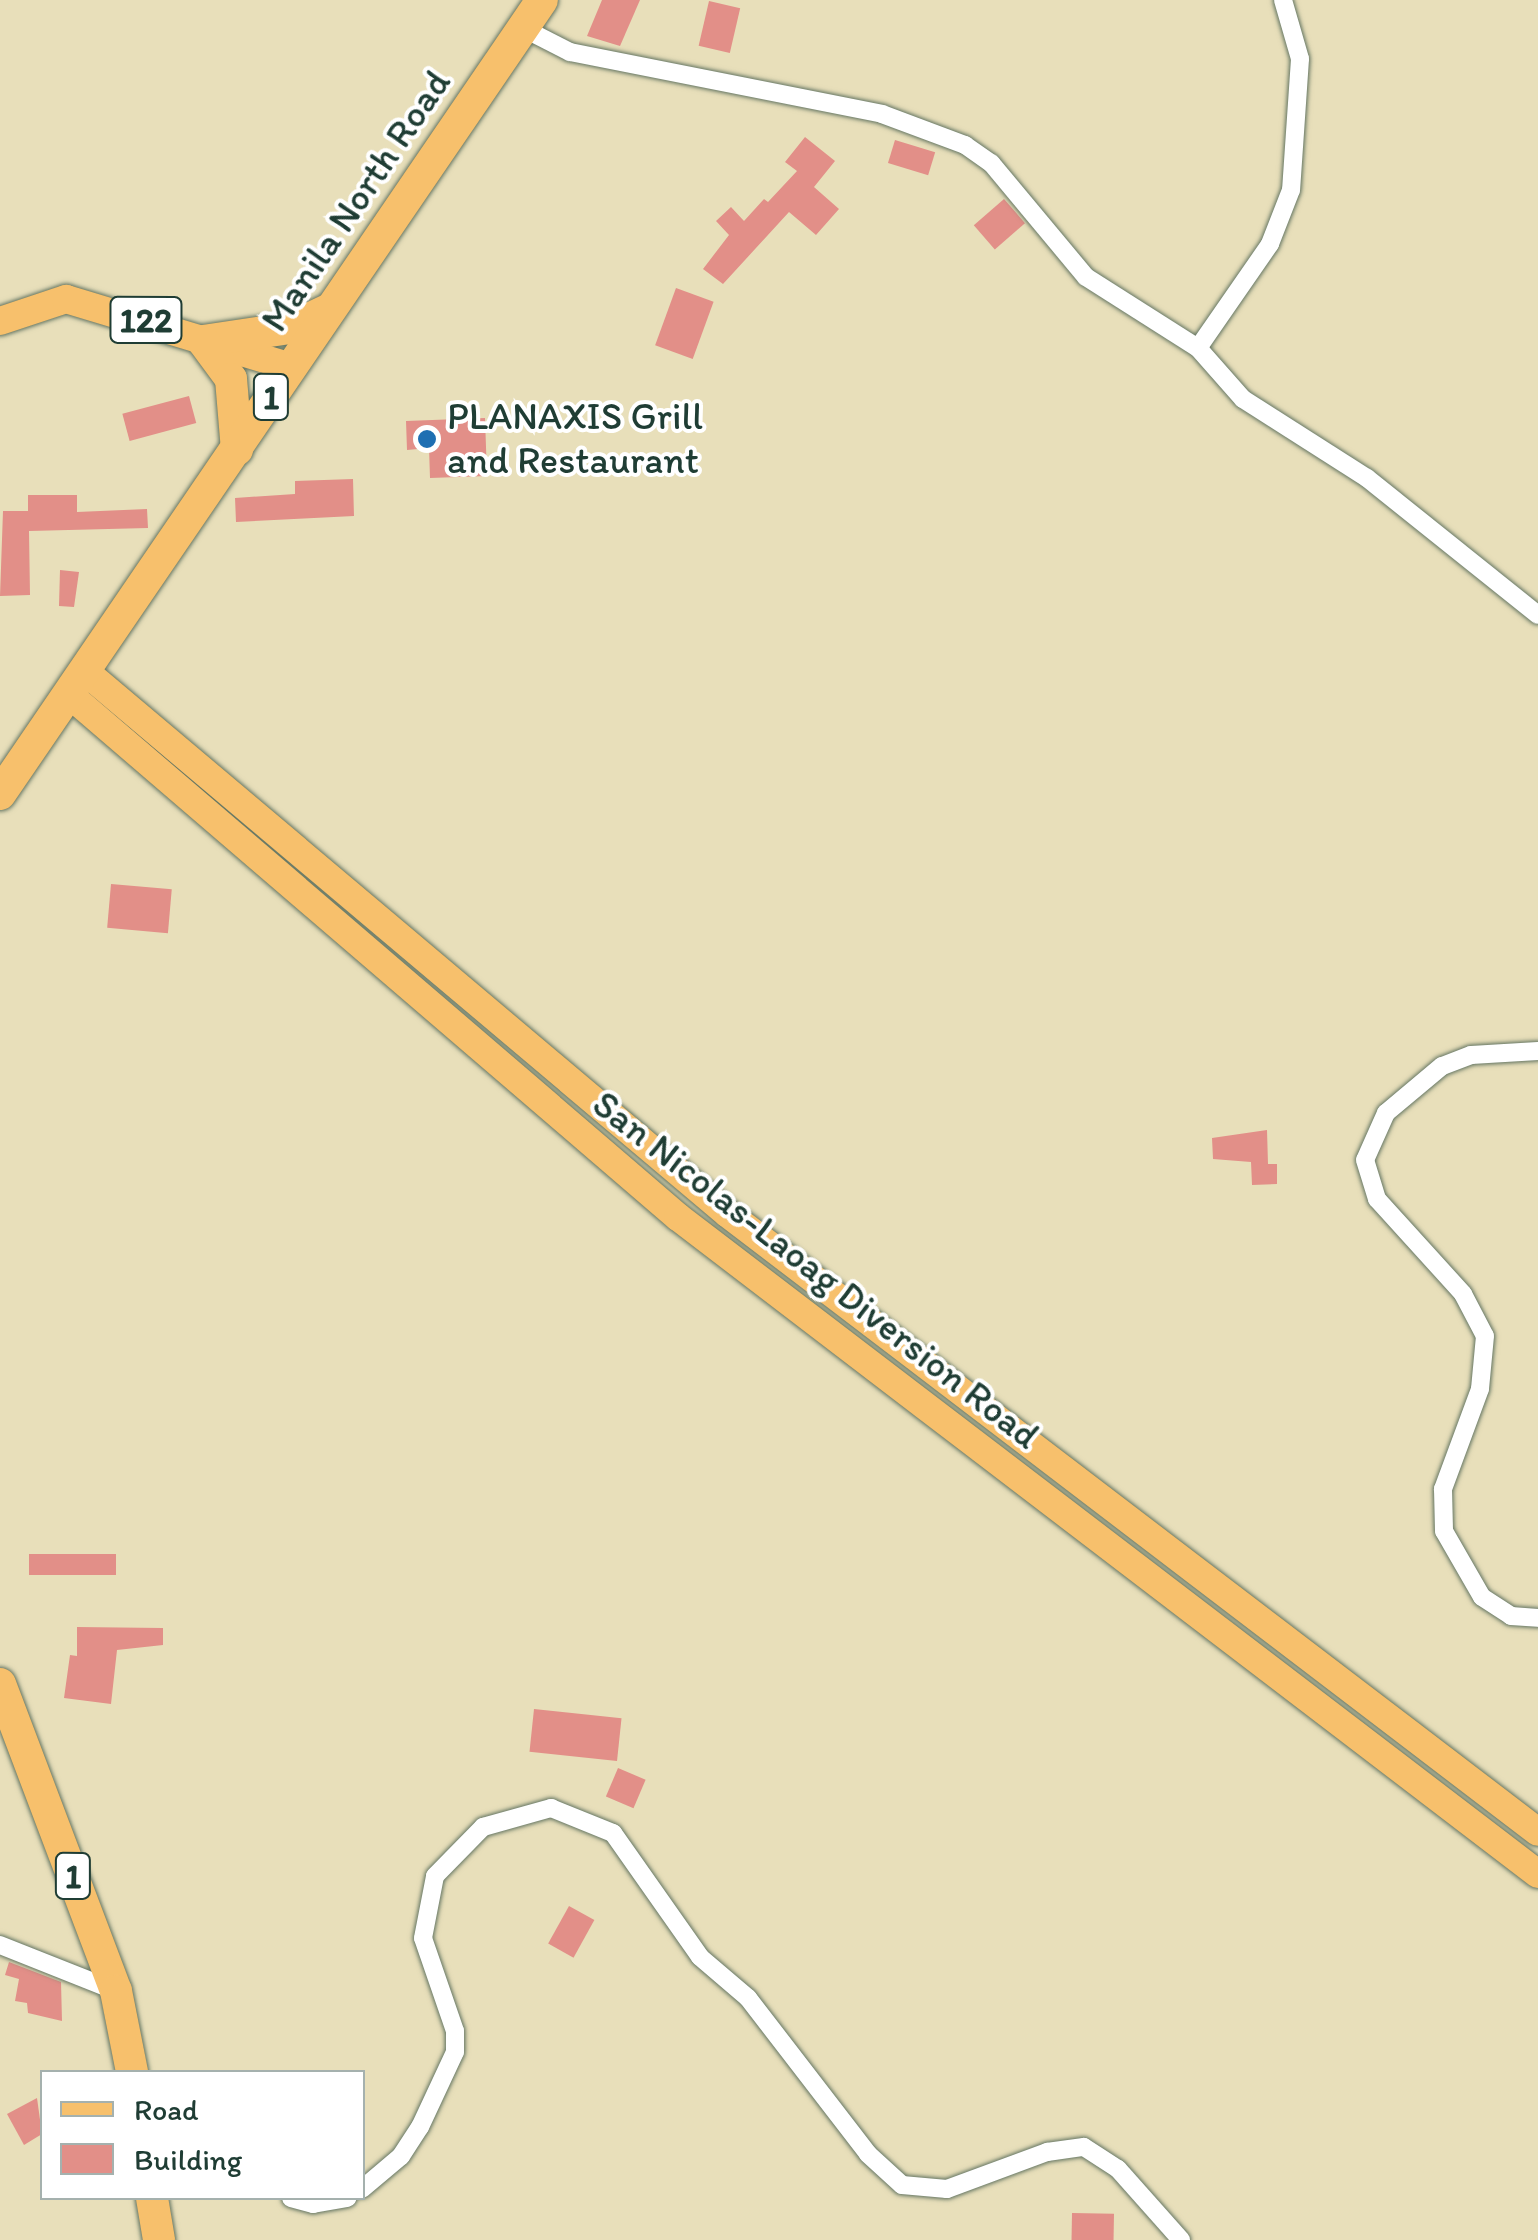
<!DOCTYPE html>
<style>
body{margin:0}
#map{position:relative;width:1538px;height:2240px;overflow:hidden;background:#e8dfba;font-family:Itim,sans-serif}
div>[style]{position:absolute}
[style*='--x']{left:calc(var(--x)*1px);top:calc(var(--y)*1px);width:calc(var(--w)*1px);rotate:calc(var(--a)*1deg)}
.building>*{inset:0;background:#e28f88;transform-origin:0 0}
.roads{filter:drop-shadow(0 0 2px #657663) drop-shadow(0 0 2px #657663)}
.street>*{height:18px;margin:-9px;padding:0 9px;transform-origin:9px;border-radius:9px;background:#fff}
.primary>*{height:28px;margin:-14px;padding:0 14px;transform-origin:14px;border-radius:14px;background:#f7c06c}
.highway>*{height:32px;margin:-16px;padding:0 16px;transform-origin:16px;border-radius:16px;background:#f7c06c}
.dots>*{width:28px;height:28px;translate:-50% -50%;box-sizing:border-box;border:5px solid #fff;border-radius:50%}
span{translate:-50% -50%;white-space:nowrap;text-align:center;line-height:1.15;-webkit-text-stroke:8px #fff;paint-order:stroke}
.shield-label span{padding:2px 8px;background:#fff;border:2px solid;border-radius:8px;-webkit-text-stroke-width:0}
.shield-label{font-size:35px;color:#1f3d34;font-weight:700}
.street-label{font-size:38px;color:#1f3d34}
.poi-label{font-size:38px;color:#1f3d34}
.left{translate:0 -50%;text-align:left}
.legend{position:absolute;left:40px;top:2070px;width:325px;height:130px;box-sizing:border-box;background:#fff;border:2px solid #a5b1ae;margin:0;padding:12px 18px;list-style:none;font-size:30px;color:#1f3d34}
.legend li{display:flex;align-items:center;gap:20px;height:50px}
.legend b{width:50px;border:2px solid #a5b1ae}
</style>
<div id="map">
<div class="building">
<i style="clip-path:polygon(602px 0,640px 0,620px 46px,587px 36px)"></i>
<i style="left:709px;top:1px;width:32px;height:46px;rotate:13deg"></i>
<i style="clip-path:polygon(805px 137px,835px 161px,814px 187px,839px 209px,816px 235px,789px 212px,723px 284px,703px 269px,729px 235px,716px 221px,731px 207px,744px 221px,764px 199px,768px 202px,797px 171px,785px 162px)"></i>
<i style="left:895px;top:140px;width:42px;height:24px;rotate:17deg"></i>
<i style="left:1004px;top:199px;width:32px;height:40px;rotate:49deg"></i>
<i style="left:676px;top:288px;width:40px;height:61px;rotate:20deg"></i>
<i style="left:189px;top:396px;width:28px;height:69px;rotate:75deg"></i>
<i style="clip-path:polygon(485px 418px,487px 476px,430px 478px,429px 448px,407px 450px,406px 421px)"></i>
<i style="clip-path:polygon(353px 479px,354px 516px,236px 522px,235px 498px,295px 494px,295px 481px)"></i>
<i style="clip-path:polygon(28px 495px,77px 495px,77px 512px,147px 509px,148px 528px,29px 531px,30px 595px,0 596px,3px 511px,28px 511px)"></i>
<i style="clip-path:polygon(60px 570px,79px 572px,74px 607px,59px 606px)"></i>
<i style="left:111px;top:884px;width:61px;height:44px;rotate:5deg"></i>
<i style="clip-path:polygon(1267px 1130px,1268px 1164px,1277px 1164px,1277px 1184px,1252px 1185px,1251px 1162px,1213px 1159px,1212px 1138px)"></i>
<i style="left:116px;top:1554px;width:21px;height:87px;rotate:90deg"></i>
<i style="clip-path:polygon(77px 1627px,163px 1628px,163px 1645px,117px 1650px,111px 1704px,64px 1698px,70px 1655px,77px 1656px)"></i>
<i style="left:534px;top:1709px;width:88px;height:43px;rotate:6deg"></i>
<i style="left:618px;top:1768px;width:30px;height:31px;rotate:23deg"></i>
<i style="left:569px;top:1906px;width:29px;height:43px;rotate:29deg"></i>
<i style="clip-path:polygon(9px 1962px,61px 1982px,62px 2021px,28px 2013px,27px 2003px,15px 2001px,19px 1979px,5px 1975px)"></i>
<i style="clip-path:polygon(37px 2098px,42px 2134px,24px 2145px,7px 2114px)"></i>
<i style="left:1072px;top:2213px;width:42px;height:27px;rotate:1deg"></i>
</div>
<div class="roads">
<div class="street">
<i style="--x:1283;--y:0;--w:61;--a:73.9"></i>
<i style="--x:1300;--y:59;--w:131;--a:93.9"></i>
<i style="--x:1291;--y:190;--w:58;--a:111.3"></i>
<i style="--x:1270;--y:244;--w:126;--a:124.7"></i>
<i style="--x:1198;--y:348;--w:68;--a:48.6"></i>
<i style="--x:1243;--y:399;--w:147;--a:32.5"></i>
<i style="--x:1367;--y:478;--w:219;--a:38.7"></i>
<i style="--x:523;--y:28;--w:53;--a:27.1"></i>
<i style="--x:570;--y:52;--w:318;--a:11.2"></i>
<i style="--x:882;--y:114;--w:89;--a:20.5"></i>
<i style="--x:965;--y:145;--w:32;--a:35"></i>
<i style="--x:991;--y:163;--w:148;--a:50.2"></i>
<i style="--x:1086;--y:277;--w:133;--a:32.4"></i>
<i style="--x:1538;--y:1051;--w:67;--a:176.6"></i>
<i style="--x:1471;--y:1055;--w:31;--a:159"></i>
<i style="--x:1442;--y:1066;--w:73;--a:140"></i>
<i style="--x:1386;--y:1113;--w:51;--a:114.1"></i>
<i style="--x:1365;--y:1160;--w:41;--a:72.9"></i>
<i style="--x:1377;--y:1199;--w:128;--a:47.8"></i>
<i style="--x:1463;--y:1294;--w:47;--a:62.4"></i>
<i style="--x:1485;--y:1336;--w:53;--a:95.4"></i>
<i style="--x:1480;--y:1389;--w:107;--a:110.3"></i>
<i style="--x:1443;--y:1489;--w:42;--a:88.6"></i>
<i style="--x:1444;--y:1531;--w:76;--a:60.1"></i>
<i style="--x:1482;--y:1597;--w:35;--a:33"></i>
<i style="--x:1511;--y:1616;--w:27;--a:4"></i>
<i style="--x:0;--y:1945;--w:125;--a:21.6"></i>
<i style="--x:362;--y:2189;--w:51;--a:-40.2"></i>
<i style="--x:401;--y:2156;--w:35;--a:-57"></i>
<i style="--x:420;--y:2127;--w:83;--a:-65"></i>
<i style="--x:455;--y:2052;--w:21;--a:-90"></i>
<i style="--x:455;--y:2031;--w:98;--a:-109"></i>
<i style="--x:423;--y:1938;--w:63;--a:-79"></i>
<i style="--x:435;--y:1876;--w:69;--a:-45.6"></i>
<i style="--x:483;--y:1827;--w:71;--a:-15.6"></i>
<i style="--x:551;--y:1808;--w:67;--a:22"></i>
<i style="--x:613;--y:1833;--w:151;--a:54.9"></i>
<i style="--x:700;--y:1957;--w:63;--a:40.5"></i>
<i style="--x:748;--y:1998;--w:197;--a:52.4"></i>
<i style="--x:868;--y:2154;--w:46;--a:42.4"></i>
<i style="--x:902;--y:2185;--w:45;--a:5.1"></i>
<i style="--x:947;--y:2189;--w:107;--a:-20.3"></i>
<i style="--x:1047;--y:2152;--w:37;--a:-8"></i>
<i style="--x:1084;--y:2147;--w:40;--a:32.9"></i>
<i style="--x:1118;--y:2169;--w:95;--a:48.4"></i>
<i style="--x:291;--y:2198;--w:23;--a:15"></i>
<i style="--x:313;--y:2204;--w:35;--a:-10"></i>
</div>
<div class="primary">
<i style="--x:0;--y:321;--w:70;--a:-18.4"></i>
<i style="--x:66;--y:299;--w:235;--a:16.8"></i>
<i style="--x:87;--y:673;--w:837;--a:40.16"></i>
<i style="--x:727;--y:1213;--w:1020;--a:37.35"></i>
<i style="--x:71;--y:696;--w:800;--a:40.64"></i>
<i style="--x:678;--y:1217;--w:1082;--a:37.38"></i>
</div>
<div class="highway">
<i style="--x:203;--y:341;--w:88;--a:-8.5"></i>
<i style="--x:290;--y:328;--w:42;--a:-25.3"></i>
<i style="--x:203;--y:341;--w:47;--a:53.6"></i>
<i style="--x:231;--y:379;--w:71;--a:85.2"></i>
<i style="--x:0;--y:794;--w:961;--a:-55.68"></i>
<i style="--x:0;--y:1684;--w:328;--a:69.3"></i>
<i style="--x:116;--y:1991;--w:83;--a:78.8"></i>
<i style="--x:152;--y:2198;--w:43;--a:80.5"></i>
</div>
</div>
<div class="dots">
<i style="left:427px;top:439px;background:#1f6fb2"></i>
</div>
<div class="shield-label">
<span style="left:146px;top:320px">122</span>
<span style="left:271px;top:397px">1</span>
<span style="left:73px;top:1876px">1</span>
</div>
<div class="street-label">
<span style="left:356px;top:201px;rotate:-56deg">Manila North Road</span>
<span style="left:816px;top:1270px;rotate:38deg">San Nicolas-Laoag Diversion Road</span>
</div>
<div class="poi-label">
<span class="left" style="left:447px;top:439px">PLANAXIS Grill<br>and Restaurant</span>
</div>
<ul class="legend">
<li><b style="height:12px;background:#f7c06c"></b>Road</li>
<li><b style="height:28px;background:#e28f88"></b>Building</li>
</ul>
</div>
